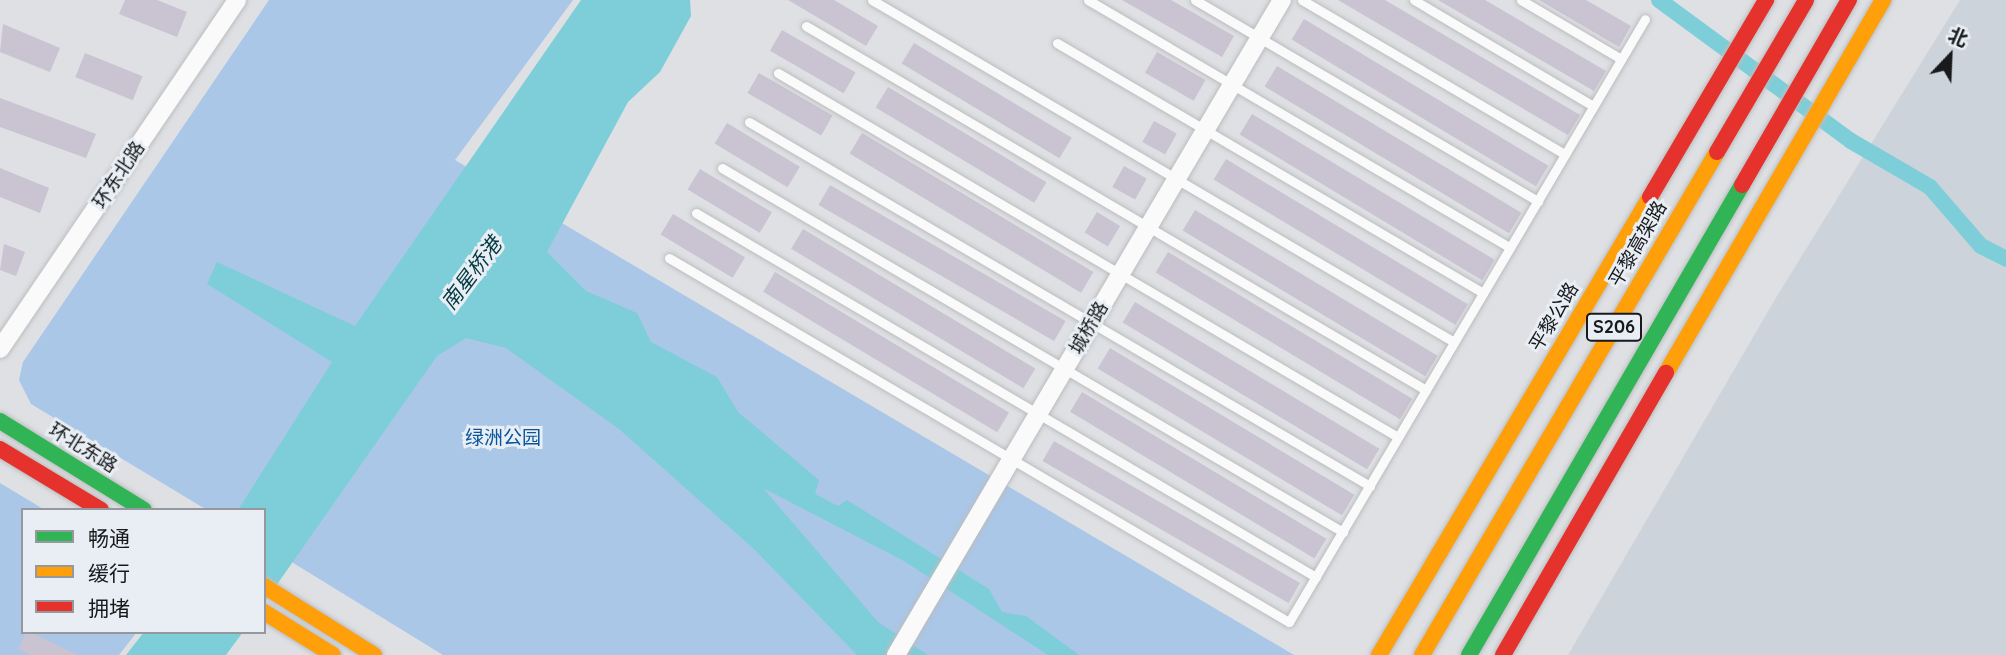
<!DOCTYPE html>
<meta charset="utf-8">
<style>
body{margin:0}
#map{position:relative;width:2006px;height:655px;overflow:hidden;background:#dee0e3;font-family:Quicksand,"Noto Sans SC",sans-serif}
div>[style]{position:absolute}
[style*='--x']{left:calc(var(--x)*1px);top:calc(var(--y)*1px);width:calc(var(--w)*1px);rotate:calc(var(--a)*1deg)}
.built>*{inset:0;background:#cdd3db}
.green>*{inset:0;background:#aac7e8}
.water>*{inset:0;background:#7dced9}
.canal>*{height:16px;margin:-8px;padding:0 8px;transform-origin:8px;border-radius:8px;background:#7dced9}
.building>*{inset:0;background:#c9c3d2;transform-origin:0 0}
.roads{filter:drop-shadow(0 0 2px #bbbdbf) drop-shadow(0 0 2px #bbbdbf)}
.lane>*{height:9px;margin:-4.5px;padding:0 4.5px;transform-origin:4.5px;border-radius:4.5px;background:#fafafb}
.street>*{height:18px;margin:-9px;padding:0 9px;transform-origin:9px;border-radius:9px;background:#fafafb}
.fast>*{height:16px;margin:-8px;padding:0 8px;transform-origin:8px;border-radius:8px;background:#30b455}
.slow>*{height:16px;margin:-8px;padding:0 8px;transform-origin:8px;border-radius:8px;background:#ff9f0a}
.jam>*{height:16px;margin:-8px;padding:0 8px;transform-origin:8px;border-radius:8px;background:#e5322d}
span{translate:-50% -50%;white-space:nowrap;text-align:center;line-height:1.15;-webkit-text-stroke:6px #e9eef4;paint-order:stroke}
.shield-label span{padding:2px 5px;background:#e9eef4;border:2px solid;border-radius:5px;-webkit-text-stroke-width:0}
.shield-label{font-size:18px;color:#17191b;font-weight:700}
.street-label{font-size:19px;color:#17191b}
.park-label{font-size:19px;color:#06559d}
.water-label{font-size:21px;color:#013a40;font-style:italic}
.legend{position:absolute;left:21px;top:508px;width:245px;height:126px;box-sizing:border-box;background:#e9eef4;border:2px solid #95999d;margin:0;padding:9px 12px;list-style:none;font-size:21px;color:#17191b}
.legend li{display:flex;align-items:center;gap:14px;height:35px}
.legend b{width:35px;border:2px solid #95999d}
.north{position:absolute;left:1915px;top:21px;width:70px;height:70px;-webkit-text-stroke:5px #e9eef4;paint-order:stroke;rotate:23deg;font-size:19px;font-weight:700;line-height:28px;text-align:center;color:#17191b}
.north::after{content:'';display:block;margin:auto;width:24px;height:32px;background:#17191b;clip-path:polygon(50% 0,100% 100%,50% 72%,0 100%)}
</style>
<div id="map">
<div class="built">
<i style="clip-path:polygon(1960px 0,2006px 0,2006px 655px,1568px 655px,1777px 296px)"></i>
</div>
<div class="green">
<i style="clip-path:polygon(269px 0,573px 0,455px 160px,1294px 655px,443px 655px,264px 545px,264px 510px,207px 510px,31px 404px,19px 380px,23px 362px)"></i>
<i style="clip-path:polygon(0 483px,45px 510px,23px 510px,23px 632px,137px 632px,119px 655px,0 655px)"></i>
</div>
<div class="water">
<i style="clip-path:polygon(581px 0,690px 0,691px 16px,660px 72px,628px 102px,547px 252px,586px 291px,637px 313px,651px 342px,717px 377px,738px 412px,819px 480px,815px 494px,838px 506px,847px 500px,989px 589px,1002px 612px,1026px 616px,1079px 655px,1048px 655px,904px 561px,763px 488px,878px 622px,928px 655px,857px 655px,755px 550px,619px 429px,506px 348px,466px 338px,437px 356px,264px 603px,264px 510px,238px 510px,332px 362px,207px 284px,217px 262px,355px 326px)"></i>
<i style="clip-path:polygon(144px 632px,243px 632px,226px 655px,126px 655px)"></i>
</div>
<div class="canal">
<i style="--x:1659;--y:0;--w:238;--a:36.3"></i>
<i style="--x:1851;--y:141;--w:91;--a:30.2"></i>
<i style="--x:1930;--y:187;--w:78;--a:49.2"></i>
<i style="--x:1981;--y:246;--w:28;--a:27"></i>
</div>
<div class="building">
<i style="clip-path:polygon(125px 0,157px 0,187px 12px,177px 37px,119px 14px)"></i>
<i style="clip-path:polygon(788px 0,834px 0,878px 26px,866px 46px)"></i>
<i style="clip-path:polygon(1122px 0,1171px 0,1234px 36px,1222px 57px)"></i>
<i style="clip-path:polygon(1338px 0,1385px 0,1580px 115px,1568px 135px)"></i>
<i style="clip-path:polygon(1438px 0,1485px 0,1606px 71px,1594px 91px)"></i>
<i style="clip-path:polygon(1539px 0,1586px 0,1631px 26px,1619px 47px)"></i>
<i style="left:1304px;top:19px;width:285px;height:24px;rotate:31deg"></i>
<i style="clip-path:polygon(3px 24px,60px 48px,50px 72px,0 52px)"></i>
<i style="left:782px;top:30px;width:85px;height:24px;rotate:30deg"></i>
<i style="left:914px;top:43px;width:184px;height:24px;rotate:31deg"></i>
<i style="left:1157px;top:52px;width:56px;height:24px;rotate:30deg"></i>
<i style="left:85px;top:53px;width:62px;height:26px;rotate:22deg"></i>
<i style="left:1277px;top:66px;width:285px;height:24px;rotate:31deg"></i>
<i style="left:759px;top:73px;width:85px;height:23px;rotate:30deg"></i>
<i style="left:888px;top:87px;width:185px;height:24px;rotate:31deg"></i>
<i style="clip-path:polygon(0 98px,96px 134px,86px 158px,0 127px)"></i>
<i style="left:1252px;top:114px;width:283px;height:24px;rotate:31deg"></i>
<i style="left:1154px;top:121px;width:26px;height:24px;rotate:29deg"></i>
<i style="left:727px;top:123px;width:85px;height:24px;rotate:31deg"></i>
<i style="left:862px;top:133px;width:270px;height:24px;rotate:31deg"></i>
<i style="left:1226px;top:159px;width:282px;height:24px;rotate:31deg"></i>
<i style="left:1124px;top:166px;width:26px;height:24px;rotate:29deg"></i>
<i style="clip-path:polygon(0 168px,49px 188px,40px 213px,0 197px)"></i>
<i style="left:700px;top:169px;width:84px;height:24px;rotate:31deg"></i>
<i style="left:830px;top:185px;width:272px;height:23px;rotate:30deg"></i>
<i style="left:1195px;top:210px;width:283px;height:24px;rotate:31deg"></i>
<i style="left:1097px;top:212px;width:27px;height:24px;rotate:31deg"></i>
<i style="left:673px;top:214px;width:84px;height:24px;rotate:31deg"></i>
<i style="left:803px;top:229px;width:271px;height:23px;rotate:31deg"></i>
<i style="clip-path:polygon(4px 244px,25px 252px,16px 276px,0 270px)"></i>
<i style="left:1168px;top:252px;width:285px;height:24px;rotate:31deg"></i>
<i style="left:775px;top:272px;width:273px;height:23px;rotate:31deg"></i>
<i style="left:1135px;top:302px;width:285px;height:24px;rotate:31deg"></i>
<i style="left:1110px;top:348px;width:285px;height:24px;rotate:31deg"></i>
<i style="left:1082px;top:392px;width:285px;height:23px;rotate:31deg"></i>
<i style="left:1054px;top:441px;width:284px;height:23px;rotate:30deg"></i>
<i style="clip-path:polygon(26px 632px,31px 632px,77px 655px,31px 655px,18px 649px)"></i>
</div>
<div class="roads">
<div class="lane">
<i style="--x:872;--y:0;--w:675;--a:30.44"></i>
<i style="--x:1088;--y:0;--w:489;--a:30.4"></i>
<i style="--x:1195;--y:0;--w:398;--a:30.4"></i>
<i style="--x:1302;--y:0;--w:305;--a:30.4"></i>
<i style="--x:1414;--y:0;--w:208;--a:30.6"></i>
<i style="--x:1521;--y:0;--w:116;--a:30.5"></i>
<i style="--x:806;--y:26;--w:719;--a:30.42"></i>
<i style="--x:1057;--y:43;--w:494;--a:30.4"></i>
<i style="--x:778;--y:73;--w:719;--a:30.42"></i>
<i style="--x:749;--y:122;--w:720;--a:30.38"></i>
<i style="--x:722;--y:168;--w:720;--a:30.38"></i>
<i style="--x:696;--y:213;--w:719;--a:30.42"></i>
<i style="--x:669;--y:258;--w:719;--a:30.42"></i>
<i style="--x:1289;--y:622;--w:700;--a:-59.44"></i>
</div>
<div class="street">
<i style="--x:0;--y:349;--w:422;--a:-55.8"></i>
<i style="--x:896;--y:655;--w:760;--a:-59.49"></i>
</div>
<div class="fast">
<i style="--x:0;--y:421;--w:169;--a:31.7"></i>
<i style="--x:1469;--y:655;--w:544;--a:-59.85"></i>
</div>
<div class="slow">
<i style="--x:1666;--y:373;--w:432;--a:-59.8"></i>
<i style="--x:264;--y:586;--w:130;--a:32.1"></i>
<i style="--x:264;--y:612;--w:81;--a:31.9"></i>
<i style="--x:1379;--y:655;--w:532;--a:-59.39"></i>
<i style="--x:1422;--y:655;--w:583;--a:-59.61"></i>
</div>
<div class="jam">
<i style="--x:1717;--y:152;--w:176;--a:-59.6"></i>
<i style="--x:1742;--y:185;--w:214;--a:-60"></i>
<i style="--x:1650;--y:197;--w:229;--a:-59.5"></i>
<i style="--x:0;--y:449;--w:118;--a:31.1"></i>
<i style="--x:1503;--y:655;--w:326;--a:-60"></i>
</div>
</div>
<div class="shield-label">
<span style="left:1614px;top:327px">S206</span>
</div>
<div class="street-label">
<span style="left:119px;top:175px;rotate:-56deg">环东北路</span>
<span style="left:1638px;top:244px;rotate:-60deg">平黎高架路</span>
<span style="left:1554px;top:317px;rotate:-59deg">平黎公路</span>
<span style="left:1089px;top:328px;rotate:-60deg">城桥路</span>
<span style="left:83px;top:448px;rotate:32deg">环北东路</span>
</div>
<div class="park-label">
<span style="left:503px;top:438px">绿洲公园</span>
</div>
<div class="water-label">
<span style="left:471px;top:273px;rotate:-53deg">南星桥港</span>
</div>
<ul class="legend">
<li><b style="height:9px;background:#30b455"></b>畅通</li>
<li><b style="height:9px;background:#ff9f0a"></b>缓行</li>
<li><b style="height:9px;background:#e5322d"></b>拥堵</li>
</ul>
<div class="north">北</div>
</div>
